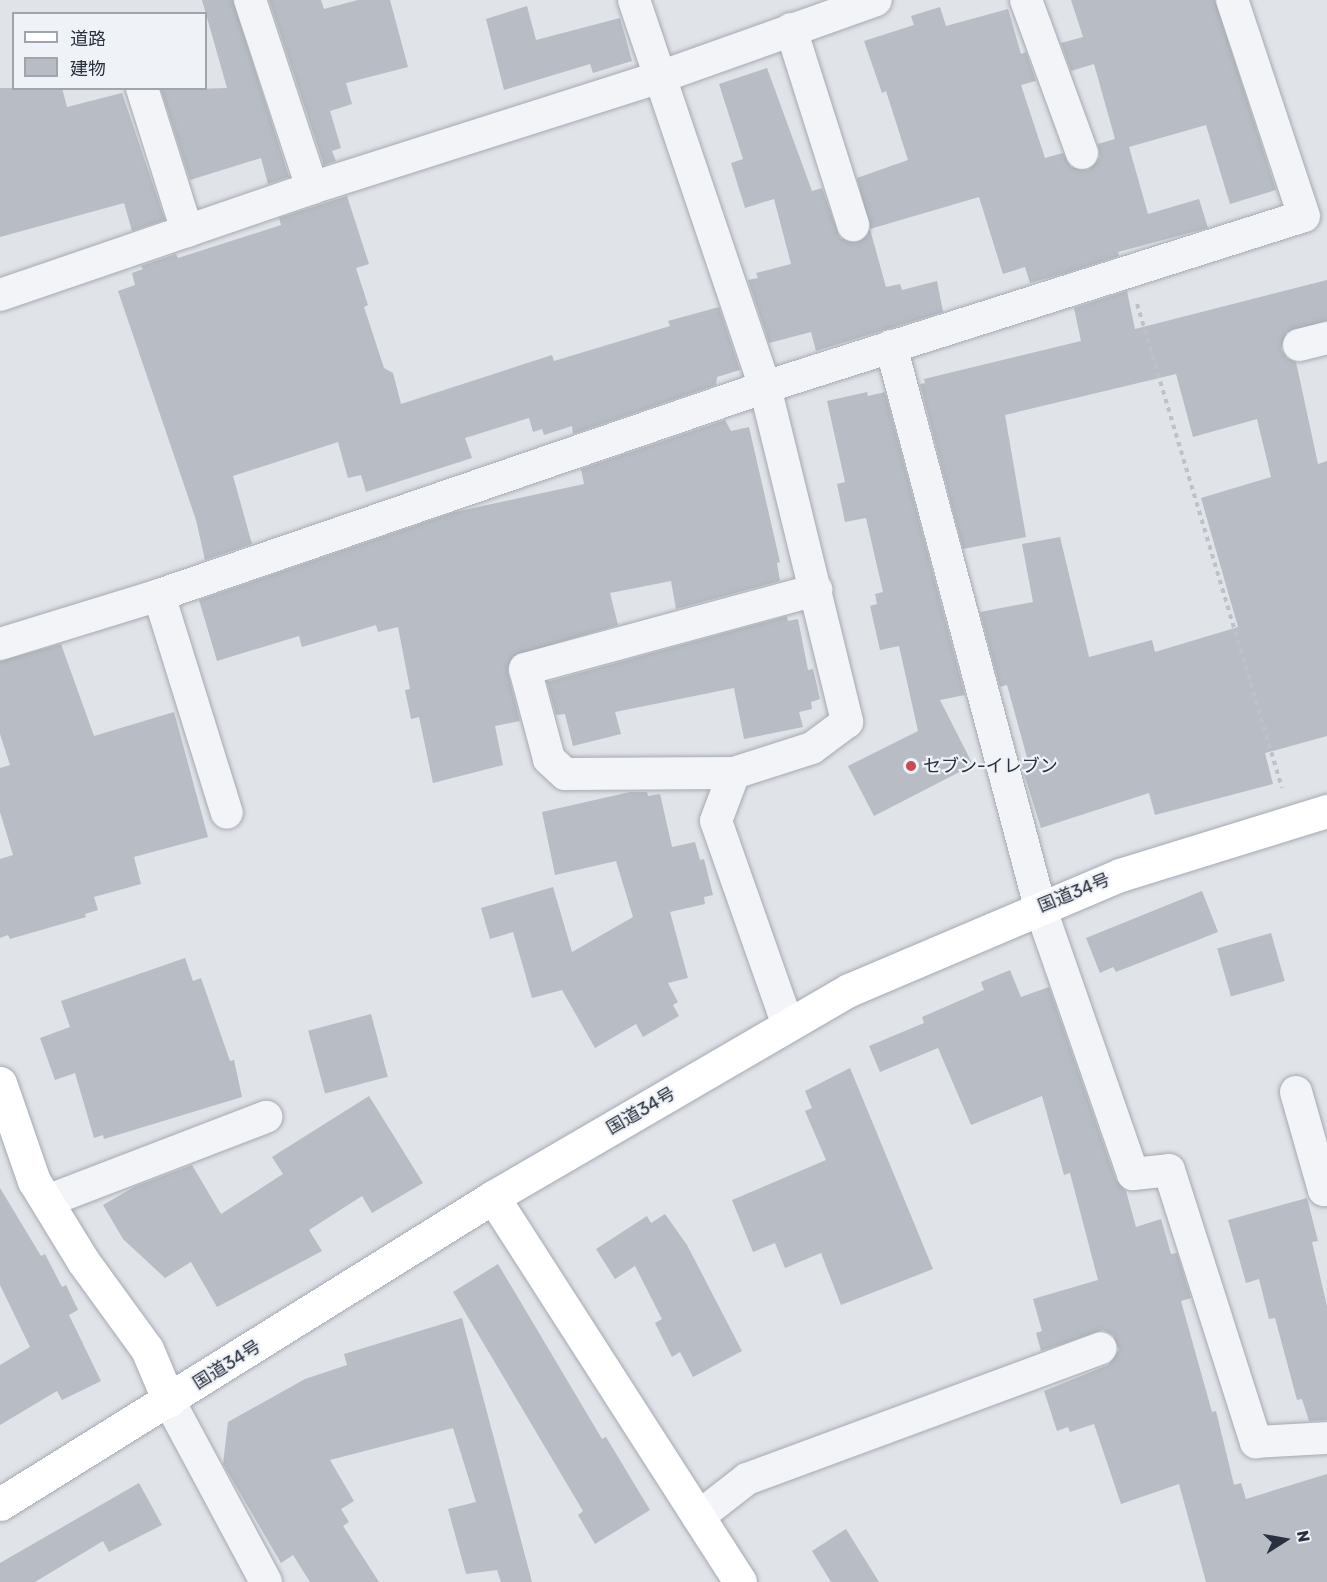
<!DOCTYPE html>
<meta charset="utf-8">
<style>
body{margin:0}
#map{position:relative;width:1327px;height:1582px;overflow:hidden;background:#e0e3e8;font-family:Rubik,"Noto Sans JP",sans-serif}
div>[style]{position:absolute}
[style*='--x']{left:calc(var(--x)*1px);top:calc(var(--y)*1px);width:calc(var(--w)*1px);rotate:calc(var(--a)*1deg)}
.building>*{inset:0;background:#b7bcc5;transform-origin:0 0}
.path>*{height:4px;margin-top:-2px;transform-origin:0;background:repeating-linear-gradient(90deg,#bec1c7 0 4.5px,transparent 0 9px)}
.roads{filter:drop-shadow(0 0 2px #a5aab2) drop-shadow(0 0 2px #a5aab2)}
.street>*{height:32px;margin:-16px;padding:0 16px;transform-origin:16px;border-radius:16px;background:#f3f4f7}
.secondary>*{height:33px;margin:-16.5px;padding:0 16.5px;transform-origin:16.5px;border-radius:16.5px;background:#fff}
.highway>*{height:33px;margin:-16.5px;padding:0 16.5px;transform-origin:16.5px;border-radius:16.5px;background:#fff}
.dots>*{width:16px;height:16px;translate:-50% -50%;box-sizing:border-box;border:3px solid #eff2f6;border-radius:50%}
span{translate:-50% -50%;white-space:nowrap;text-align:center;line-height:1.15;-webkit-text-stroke:4.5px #eff2f6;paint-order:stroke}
.poi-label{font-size:18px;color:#29303f}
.left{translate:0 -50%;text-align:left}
.street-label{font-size:18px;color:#29303f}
.legend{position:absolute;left:12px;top:12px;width:195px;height:78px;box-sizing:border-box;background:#eff2f6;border:2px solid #a0a4ad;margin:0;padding:8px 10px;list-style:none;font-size:18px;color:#29303f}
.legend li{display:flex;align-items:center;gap:12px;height:30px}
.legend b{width:30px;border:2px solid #a0a4ad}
.north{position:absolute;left:1255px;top:1510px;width:60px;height:60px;-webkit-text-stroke:4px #eff2f6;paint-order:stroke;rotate:79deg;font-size:16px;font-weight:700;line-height:24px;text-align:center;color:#29303f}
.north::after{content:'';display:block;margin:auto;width:21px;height:27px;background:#29303f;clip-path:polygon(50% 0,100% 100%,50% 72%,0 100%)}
</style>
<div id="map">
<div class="building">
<i style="clip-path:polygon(202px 0,233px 0,289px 177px,268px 184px,261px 158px,190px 180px,161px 90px,227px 88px)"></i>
<i style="clip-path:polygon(269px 0,321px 0,324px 9px,358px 0,390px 0,408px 67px,346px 83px,352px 104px,330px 111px,341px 148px,332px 151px,336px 161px,324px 165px)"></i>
<i style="clip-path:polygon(1071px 0,1215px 0,1276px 190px,1230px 204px,1206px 125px,1129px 147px,1148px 214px,1199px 199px,1208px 228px,1118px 252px,1119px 256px,1066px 273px,1030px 283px,1025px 267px,1003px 274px,979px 197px,870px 229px,857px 178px,908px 160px,886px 91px,882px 93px,864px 41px,914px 25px,911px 16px,940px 7px,946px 26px,1008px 9px,1021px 54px,1026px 52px,1036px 81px,1021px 85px,1045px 158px,1063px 153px,1071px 167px,1088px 170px,1100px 157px,1098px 144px,1115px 139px,1094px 64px,1071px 71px,1061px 43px,1083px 37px)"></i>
<i style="clip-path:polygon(527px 6px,536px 40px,620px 18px,632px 61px,593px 73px,590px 64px,504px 90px,486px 19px)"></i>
<i style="clip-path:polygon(767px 68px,812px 191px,822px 188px,840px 238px,858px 242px,870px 229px,886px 287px,900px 284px,902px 290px,937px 281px,943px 312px,816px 351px,811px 332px,769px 343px,748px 280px,758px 278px,756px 273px,791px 264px,774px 199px,745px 208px,731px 163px,743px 159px,719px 84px)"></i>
<i style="clip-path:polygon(0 88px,62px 88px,67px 107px,122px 93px,165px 220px,132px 231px,124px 203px,0 237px)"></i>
<i style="clip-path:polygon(347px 196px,369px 264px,356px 268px,368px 305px,364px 307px,384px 368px,393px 373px,401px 404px,552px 355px,554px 361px,670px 326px,668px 321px,719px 307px,740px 370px,717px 377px,716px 385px,573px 434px,572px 426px,544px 435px,542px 429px,533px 432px,529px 418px,465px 438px,472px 458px,366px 492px,361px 475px,348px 478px,338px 442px,233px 476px,252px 544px,205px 560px,196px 520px,118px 291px,135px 285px,132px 273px,143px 269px,141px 266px,176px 254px,178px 258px,281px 225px,279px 218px)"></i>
<i style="clip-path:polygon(1327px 280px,1327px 321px,1287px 332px,1281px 349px,1287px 358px,1296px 362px,1318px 464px,1327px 461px,1327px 736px,1265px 753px,1273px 784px,1155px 815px,1149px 793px,1041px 828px,1021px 764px,1028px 761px,1007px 685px,1000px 687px,980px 612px,1033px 602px,1022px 544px,1060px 537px,1089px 657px,1152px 640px,1155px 652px,1238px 627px,1201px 498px,1271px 477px,1257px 419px,1193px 437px,1176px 374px,1005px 415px,1026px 537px,963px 549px,920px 384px,925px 383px,924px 379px,1081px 341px,1074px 308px,1127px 291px,1135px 329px)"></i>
<i style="clip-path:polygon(867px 392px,868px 396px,885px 392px,965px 695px,940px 700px,973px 765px,874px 816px,848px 766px,918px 731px,899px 646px,880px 650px,870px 606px,877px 604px,875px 594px,883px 592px,866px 518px,845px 522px,837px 484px,845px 482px,827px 401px)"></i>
<i style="clip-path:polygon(725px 420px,731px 431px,749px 427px,780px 562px,777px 563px,780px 581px,676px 609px,671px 581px,610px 593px,618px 625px,513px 656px,508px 673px,520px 721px,495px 726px,503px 765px,433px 783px,419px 717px,411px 719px,405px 690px,410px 689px,398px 627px,378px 632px,376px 625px,302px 647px,299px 636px,217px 661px,199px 600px,455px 512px,584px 484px,581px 469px)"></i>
<i style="clip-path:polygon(787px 616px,788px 621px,798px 619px,808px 670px,813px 669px,820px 699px,811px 702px,812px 709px,799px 712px,803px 727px,744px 739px,734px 688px,615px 712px,621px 734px,573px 746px,565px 714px,556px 715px,547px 682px)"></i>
<i style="clip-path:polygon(61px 644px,94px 736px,174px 712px,208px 837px,134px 857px,141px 884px,94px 897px,98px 910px,85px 914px,86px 917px,10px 939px,8px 935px,0 938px,0 859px,13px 855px,0 812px,0 768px,10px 765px,0 734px,0 661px)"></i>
<i style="clip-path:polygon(630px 792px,647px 792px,648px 796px,660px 794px,672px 847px,695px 842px,700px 860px,704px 859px,713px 895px,704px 897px,705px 904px,670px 912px,688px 978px,668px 983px,678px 1002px,673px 1005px,679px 1016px,643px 1037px,636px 1024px,595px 1048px,562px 990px,532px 998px,513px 932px,490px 939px,481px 908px,553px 887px,572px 952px,633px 917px,616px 861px,555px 875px,542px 812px)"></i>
<i style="clip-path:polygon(1202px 891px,1218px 932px,1116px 972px,1113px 967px,1100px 973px,1086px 938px)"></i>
<i style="left:1271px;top:933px;width:50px;height:56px;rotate:74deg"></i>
<i style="clip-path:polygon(185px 958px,193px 981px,201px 978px,230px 1061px,234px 1060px,242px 1097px,104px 1139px,103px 1135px,94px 1138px,75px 1073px,55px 1080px,40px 1038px,70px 1027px,61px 1001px)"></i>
<i style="clip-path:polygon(1010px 970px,1021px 997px,1049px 987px,1116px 1180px,1126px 1191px,1136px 1227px,1161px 1219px,1171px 1254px,1177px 1253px,1191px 1298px,1181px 1301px,1212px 1412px,1216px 1411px,1234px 1485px,1241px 1483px,1246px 1499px,1327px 1474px,1327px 1582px,1206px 1582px,1179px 1484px,1121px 1504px,1094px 1424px,1070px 1432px,1068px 1427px,1057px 1431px,1044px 1391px,1108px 1365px,1119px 1350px,1113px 1335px,1103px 1330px,1041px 1351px,1036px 1333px,1042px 1331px,1033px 1299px,1098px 1280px,1070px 1173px,1064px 1175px,1042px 1096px,971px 1125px,938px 1048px,880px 1072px,869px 1046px,924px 1023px,922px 1017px,984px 990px,981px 982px)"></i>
<i style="left:371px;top:1014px;width:65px;height:65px;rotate:75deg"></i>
<i style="clip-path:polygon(850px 1068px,933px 1269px,841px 1305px,821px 1253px,785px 1268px,775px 1243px,753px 1252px,732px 1200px,826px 1160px,805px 1111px,812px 1108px,805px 1091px)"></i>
<i style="clip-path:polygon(369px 1096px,423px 1183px,372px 1213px,362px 1196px,309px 1230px,322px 1251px,217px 1307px,191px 1262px,165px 1278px,123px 1239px,103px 1205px,134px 1187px,192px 1165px,221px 1214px,283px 1174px,272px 1157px)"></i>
<i style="clip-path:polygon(0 1188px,41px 1256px,45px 1254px,62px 1287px,66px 1285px,78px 1310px,69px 1315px,101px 1381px,62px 1400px,57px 1391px,0 1425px,0 1365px,30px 1347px,0 1285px)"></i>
<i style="clip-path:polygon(1307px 1198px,1318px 1241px,1312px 1242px,1327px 1306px,1327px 1420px,1309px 1421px,1302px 1399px,1297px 1400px,1275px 1318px,1269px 1319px,1259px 1279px,1246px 1283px,1228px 1220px)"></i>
<i style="clip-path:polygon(665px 1214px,687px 1245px,742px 1351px,693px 1377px,680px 1352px,672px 1357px,655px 1323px,662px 1319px,635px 1266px,615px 1279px,596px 1249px,647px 1216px,651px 1223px)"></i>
<i style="clip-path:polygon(498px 1264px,602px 1439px,606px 1437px,650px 1510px,595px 1544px,578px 1515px,583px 1511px,453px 1292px)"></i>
<i style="clip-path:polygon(462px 1318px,532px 1582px,501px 1582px,497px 1570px,466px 1574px,448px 1509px,476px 1502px,453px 1428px,330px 1460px,354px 1501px,341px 1509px,349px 1522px,343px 1526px,379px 1582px,310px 1582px,293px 1555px,281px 1563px,223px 1464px,228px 1422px,305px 1379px,347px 1365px,344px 1354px)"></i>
<i style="clip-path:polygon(139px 1483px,162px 1525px,109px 1552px,103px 1541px,35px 1582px,0 1582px,0 1563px)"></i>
<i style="clip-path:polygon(846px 1529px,879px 1582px,831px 1582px,812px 1551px)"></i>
</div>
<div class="path">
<i style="--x:1137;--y:304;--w:505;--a:73.32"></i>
</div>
<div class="roads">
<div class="street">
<i style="--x:250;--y:0;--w:198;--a:71.7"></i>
<i style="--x:634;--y:0;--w:409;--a:71.3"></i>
<i style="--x:765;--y:387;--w:345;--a:76.2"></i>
<i style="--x:847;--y:722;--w:44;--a:143.4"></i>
<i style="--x:812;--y:748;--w:82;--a:162.2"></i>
<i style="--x:734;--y:773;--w:51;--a:110.6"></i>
<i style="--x:716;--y:821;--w:217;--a:70.6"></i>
<i style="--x:1026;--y:0;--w:163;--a:69.9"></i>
<i style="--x:791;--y:29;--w:206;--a:72.4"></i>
<i style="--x:142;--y:88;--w:150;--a:72.5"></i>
<i style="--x:0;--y:295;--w:330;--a:-18.9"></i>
<i style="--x:312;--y:188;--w:365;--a:-17.7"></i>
<i style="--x:660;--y:77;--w:229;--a:-19.6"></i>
<i style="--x:1299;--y:345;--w:29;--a:-14"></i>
<i style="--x:891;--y:346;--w:580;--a:75.13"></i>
<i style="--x:1040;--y:907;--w:283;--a:70.8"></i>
<i style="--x:1133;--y:1174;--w:36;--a:-6"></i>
<i style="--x:1169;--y:1170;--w:286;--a:72.3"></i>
<i style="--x:1256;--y:1442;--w:71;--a:-3.2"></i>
<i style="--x:159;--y:595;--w:228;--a:72.7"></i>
<i style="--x:0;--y:644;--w:166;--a:-17.1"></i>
<i style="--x:159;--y:595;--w:641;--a:-18.94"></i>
<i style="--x:765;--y:387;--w:565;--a:-17.6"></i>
<i style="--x:1304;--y:216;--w:228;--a:-108.4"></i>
<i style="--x:734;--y:773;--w:169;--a:179.7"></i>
<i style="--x:565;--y:774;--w:22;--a:-137"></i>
<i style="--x:549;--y:759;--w:93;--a:-104.9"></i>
<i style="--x:525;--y:669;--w:302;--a:-15.2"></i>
<i style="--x:1296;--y:1092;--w:102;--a:74.1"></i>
<i style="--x:1324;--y:1190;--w:3;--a:-18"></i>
<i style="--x:47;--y:1201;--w:235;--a:-21"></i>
<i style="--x:169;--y:1401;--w:205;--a:61.8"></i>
<i style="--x:698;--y:1517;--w:62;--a:-37.8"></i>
<i style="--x:747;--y:1479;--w:377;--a:-20.3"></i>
</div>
<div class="secondary">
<i style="--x:0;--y:1083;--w:104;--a:70.9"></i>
<i style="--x:34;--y:1181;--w:94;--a:58.5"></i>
<i style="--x:83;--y:1261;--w:109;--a:54"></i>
<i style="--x:147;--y:1349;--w:56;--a:67.1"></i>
<i style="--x:493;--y:1197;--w:457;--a:57.3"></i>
</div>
<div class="highway">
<i style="--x:0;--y:1504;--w:581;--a:-31.91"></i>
<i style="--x:493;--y:1197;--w:412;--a:-30.2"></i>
<i style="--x:849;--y:990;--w:294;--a:-23"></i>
<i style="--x:1120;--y:875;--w:217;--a:-17.2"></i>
</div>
</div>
<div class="dots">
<i style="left:911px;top:766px;background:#c94956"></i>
</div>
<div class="poi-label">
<span class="left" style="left:923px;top:766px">セブン-イレブン</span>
</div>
<div class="street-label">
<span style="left:1074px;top:893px;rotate:-22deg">国道34号</span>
<span style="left:641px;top:1111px;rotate:-30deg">国道34号</span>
<span style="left:227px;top:1365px;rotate:-32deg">国道34号</span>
</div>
<ul class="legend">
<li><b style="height:8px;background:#fff"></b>道路</li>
<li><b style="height:16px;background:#b7bcc5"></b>建物</li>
</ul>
<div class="north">N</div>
</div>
